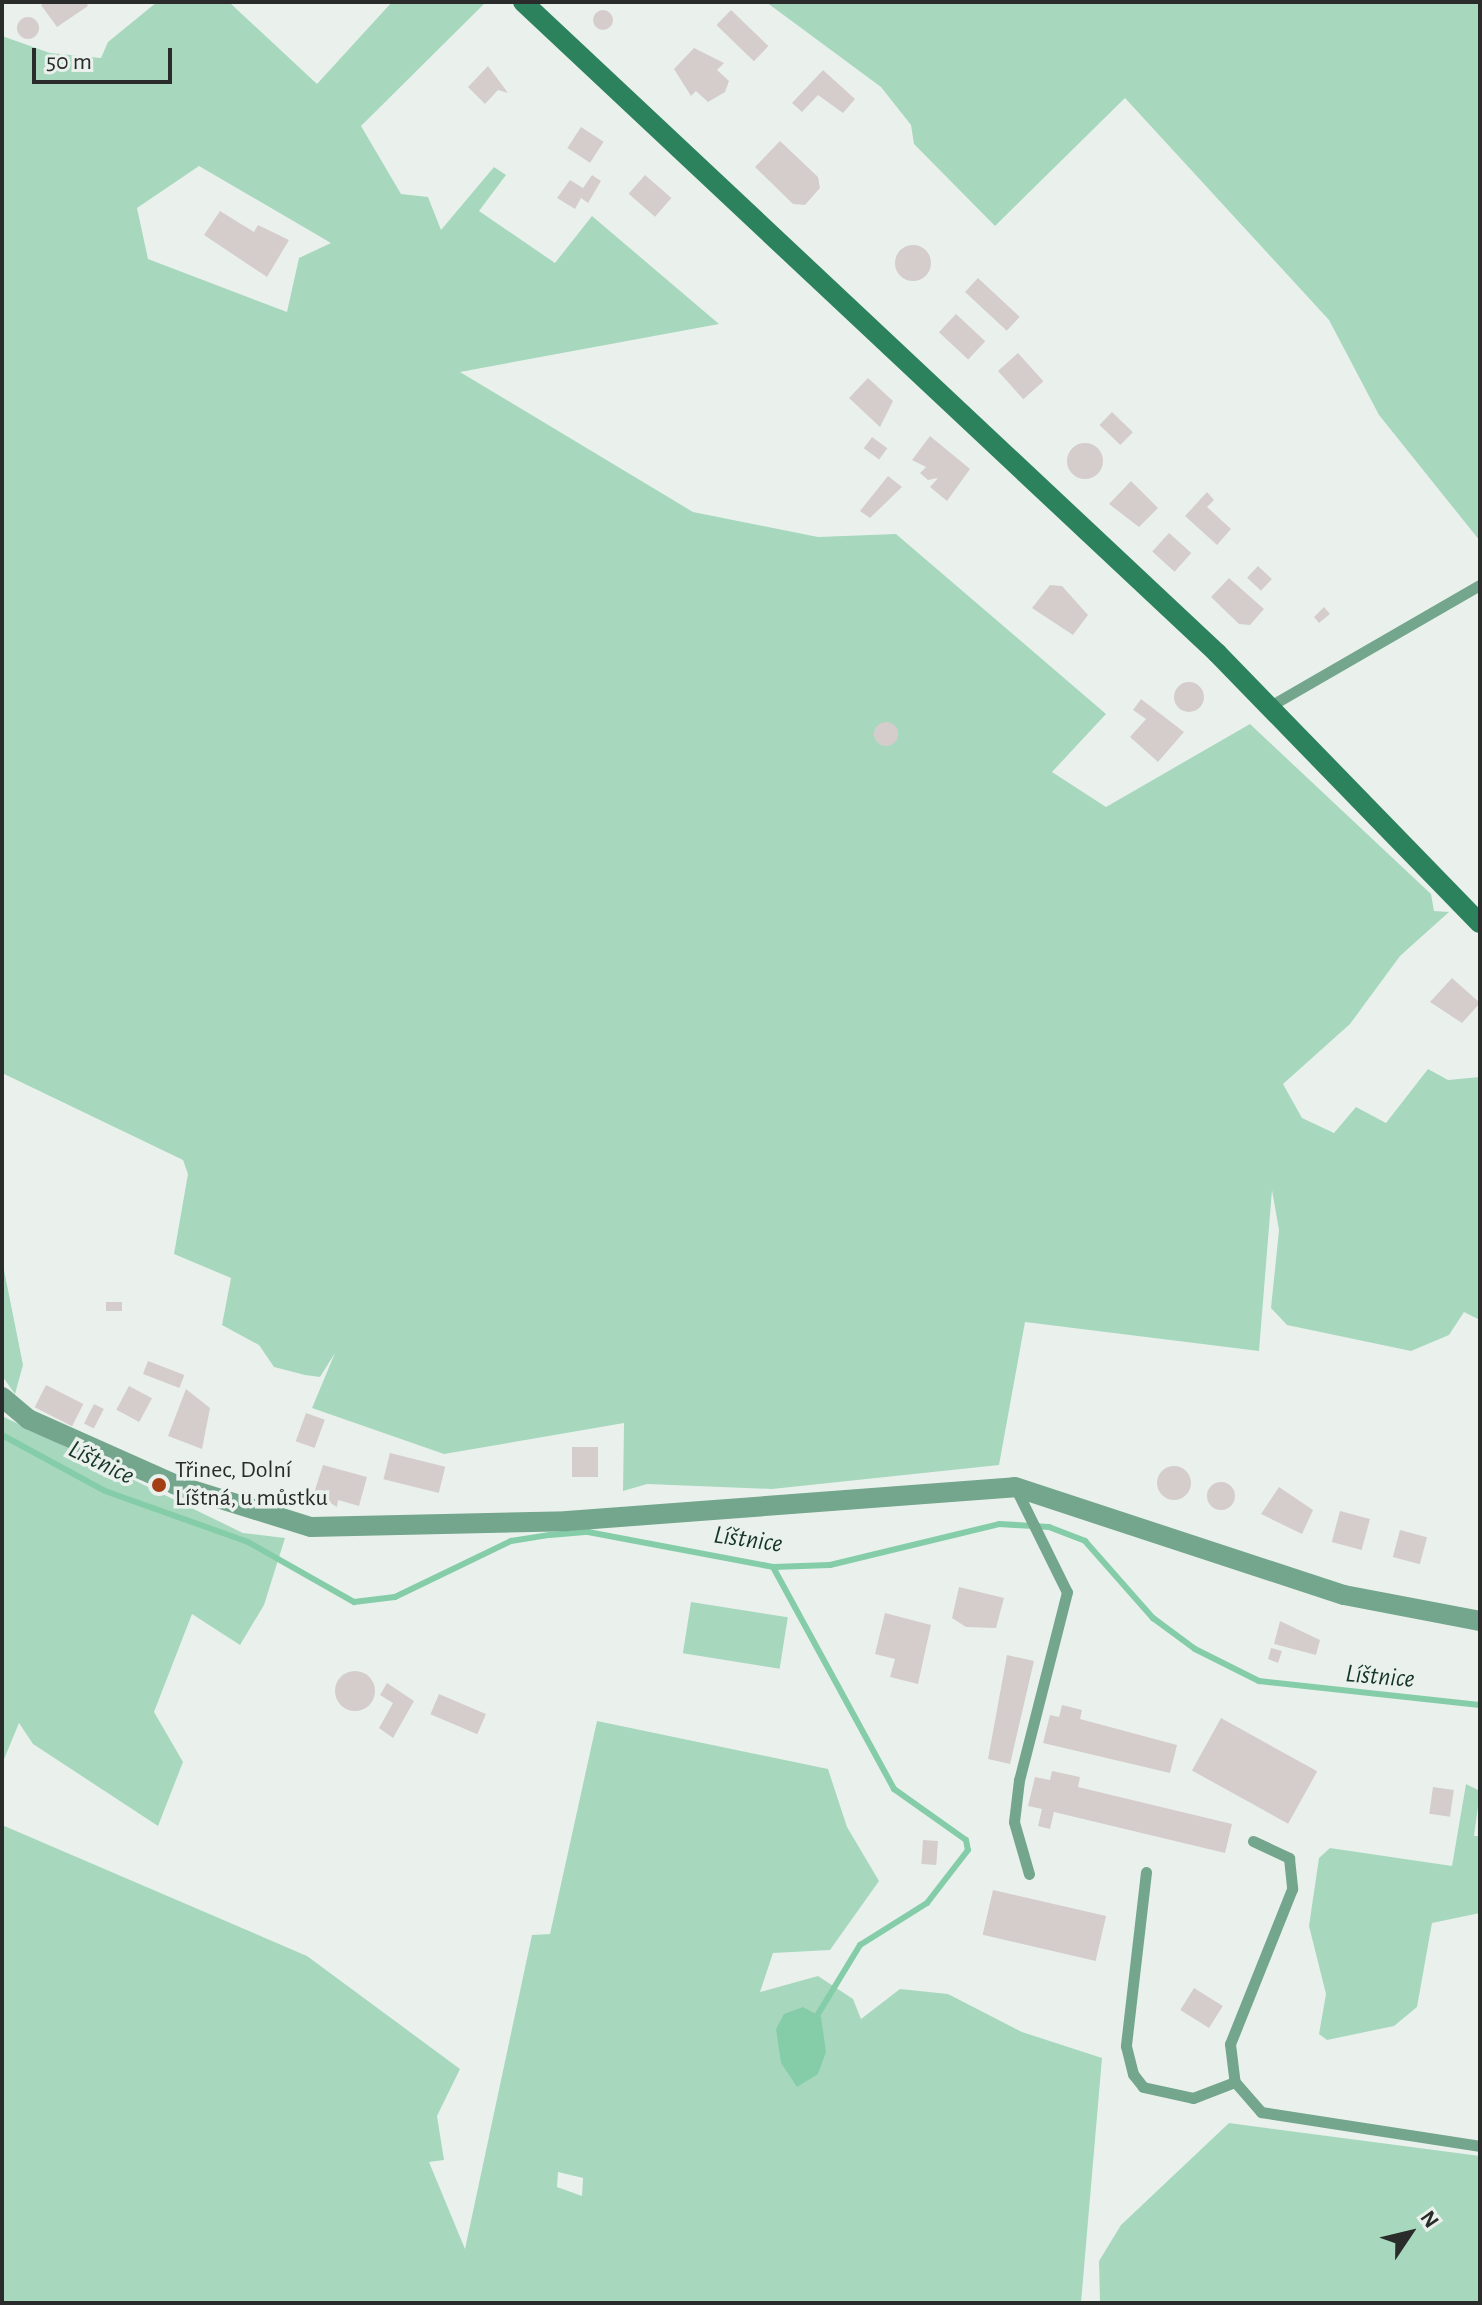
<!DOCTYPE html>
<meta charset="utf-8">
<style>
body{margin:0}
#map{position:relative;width:1482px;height:2305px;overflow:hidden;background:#eaf1ed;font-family:"Alegreya Sans",sans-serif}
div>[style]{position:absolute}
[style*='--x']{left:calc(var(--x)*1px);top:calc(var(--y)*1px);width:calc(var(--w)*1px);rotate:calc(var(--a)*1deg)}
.green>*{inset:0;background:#a7d8be;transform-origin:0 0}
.water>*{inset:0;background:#85cda9}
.stream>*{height:6px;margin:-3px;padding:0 3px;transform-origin:3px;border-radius:3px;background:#85cda9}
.building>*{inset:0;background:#d5cdcb;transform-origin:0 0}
.round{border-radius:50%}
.lane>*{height:11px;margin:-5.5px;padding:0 5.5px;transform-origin:5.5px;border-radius:5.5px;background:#73a68c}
.street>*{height:20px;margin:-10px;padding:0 10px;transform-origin:10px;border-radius:10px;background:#73a68c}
.secondary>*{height:20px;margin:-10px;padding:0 10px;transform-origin:10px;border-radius:10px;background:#2b825d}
.dots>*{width:22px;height:22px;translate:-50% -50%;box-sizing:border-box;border:4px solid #eaf1ed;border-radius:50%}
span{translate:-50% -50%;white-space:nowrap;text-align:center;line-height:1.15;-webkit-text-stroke:7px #eaf1ed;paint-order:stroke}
.poi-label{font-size:24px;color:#292c2a}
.left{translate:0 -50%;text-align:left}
.water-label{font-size:26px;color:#153627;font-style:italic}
.frame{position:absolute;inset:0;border:4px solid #292c2a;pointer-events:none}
.north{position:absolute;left:1370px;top:2193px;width:80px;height:80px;-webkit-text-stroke:6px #eaf1ed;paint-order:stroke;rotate:55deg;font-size:22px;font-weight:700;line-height:32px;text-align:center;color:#292c2a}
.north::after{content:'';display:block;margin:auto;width:28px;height:36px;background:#292c2a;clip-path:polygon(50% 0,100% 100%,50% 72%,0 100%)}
.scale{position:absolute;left:32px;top:48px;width:140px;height:36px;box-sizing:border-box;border:4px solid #292c2a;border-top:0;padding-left:10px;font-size:24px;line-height:28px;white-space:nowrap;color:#292c2a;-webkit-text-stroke:6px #eaf1ed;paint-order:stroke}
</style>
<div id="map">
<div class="green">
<i style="clip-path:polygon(evenodd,157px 2px,229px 2px,317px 84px,392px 2px,486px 2px,361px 126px,401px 194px,428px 197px,441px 230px,494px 167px,506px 175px,479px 211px,555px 263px,592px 216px,719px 324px,460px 372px,693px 512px,818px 537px,896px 534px,1106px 714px,1052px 772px,1106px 807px,1250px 724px,1431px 894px,1434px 911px,1449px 912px,1400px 956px,1350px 1024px,1283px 1084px,1302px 1118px,1334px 1133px,1356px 1107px,1386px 1123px,1428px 1069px,1448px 1080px,1480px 1077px,1480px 1320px,1464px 1312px,1449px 1335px,1411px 1351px,1287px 1325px,1271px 1308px,1279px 1230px,1272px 1190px,1259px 1351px,1025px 1322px,999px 1465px,772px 1489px,647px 1484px,623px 1491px,624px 1423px,444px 1454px,312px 1408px,335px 1353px,320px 1377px,305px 1375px,274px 1367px,259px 1345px,222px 1325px,231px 1278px,174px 1254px,188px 1174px,183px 1160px,2px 1073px,2px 36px,50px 53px,101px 58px,108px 42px,157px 2px,199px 166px,331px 243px,299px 258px,287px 312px,148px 259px,137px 208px,199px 166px)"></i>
<i style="clip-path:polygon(766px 2px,1480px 2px,1480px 541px,1379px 415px,1329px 320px,1125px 98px,995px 226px,914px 144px,911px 125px,881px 87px)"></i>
<i style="clip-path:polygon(2px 1260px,23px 1365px,15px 1394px,2px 1376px)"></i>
<i style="clip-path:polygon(2px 1416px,243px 1533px,285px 1538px,264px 1605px,240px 1645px,192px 1614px,154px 1712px,183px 1762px,158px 1826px,33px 1744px,19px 1723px,2px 1764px)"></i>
<i style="left:691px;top:1602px;width:98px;height:52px;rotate:9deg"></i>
<i style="clip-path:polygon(evenodd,597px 1721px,828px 1769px,847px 1827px,879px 1881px,830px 1950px,773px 1953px,760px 1992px,818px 1976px,853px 1999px,861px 2019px,900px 1989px,948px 1994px,1022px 2032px,1102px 2058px,1081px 2303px,2px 2303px,2px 1825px,307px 1956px,460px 2069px,437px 2116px,444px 2160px,429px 2162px,465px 2249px,532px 1935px,550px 1934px,597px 1721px,558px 2172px,583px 2178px,582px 2196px,557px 2187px,558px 2172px)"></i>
<i style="clip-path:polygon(1466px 1784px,1480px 1791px,1474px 1836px,1480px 1836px,1480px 1913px,1432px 1923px,1417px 2007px,1394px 2026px,1327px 2040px,1319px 2034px,1326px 1994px,1309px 1926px,1319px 1858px,1330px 1848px,1452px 1866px)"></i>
<i style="clip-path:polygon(1229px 2123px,1480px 2156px,1480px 2303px,1100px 2303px,1099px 2261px,1121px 2225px)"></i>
</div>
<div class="water">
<i style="clip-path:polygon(803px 2007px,821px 2017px,826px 2052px,818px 2074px,797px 2087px,781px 2063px,776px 2029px,784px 2014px)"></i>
</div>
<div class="stream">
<i style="--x:2;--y:1435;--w:117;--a:28.5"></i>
<i style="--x:105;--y:1491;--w:152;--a:19.6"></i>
<i style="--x:248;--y:1542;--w:122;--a:29.5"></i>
<i style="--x:354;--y:1602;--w:41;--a:-7"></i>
<i style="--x:395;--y:1597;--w:129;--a:-25.8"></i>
<i style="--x:511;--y:1541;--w:39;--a:-9"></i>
<i style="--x:550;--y:1535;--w:38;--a:-5"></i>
<i style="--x:588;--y:1532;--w:188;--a:10.7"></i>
<i style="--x:773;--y:1567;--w:57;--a:-2"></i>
<i style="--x:830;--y:1565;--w:174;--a:-13.6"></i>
<i style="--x:999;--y:1524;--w:50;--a:3.4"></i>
<i style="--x:1049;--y:1527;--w:39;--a:21"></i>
<i style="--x:1085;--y:1541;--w:103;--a:48.6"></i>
<i style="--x:1153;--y:1618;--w:52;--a:36.4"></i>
<i style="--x:1195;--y:1649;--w:72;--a:26.6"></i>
<i style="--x:1259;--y:1681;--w:222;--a:6.2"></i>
<i style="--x:773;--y:1567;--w:253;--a:61.4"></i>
<i style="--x:894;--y:1789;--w:88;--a:35.3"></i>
<i style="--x:966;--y:1840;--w:10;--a:79"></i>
<i style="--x:968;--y:1850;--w:67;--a:127.7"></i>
<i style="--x:927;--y:1903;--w:79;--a:147.9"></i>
<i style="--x:860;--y:1945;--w:81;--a:121.3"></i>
</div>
<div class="building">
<i style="clip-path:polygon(46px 2px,86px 2px,88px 6px,57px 27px,41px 5px)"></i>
<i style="left:731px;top:10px;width:52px;height:21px;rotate:44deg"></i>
<i class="round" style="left:593px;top:10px;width:20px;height:20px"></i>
<i class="round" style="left:17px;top:17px;width:22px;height:22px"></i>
<i style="clip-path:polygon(694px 48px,724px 63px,717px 70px,729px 81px,725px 92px,708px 102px,696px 91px,691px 96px,674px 69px)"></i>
<i style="clip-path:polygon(488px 66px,508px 93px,498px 90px,485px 104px,468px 87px)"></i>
<i style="clip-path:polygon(823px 70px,855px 99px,843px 113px,818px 95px,802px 112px,792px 103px)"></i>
<i style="left:581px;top:127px;width:27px;height:25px;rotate:33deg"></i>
<i style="clip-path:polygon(780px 141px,818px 177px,820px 188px,805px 205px,793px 204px,755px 167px)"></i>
<i style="clip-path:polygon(592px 175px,601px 181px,588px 203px,581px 198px,575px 209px,557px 198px,570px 180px,583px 188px)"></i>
<i style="left:645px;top:175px;width:35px;height:25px;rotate:41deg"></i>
<i style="clip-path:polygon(220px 211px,254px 232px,258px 225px,289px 240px,267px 277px,204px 235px)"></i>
<i class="round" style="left:895px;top:245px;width:36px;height:36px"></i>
<i style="left:978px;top:278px;width:57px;height:19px;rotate:43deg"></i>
<i style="left:956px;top:314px;width:40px;height:25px;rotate:43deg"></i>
<i style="left:1018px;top:353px;width:38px;height:27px;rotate:48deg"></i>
<i style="clip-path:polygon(868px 378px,893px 401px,880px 427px,849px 398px)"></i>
<i style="left:1112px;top:412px;width:29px;height:18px;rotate:44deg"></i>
<i style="clip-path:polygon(930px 436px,970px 469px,947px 501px,930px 487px,938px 478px,928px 480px,920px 473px,926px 467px,912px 460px)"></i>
<i style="left:872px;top:437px;width:19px;height:14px;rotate:36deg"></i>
<i class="round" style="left:1067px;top:443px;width:36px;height:36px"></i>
<i style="clip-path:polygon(888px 476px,902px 487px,870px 518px,860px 511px)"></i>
<i style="clip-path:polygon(1131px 481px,1158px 508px,1139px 527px,1109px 504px)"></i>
<i style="clip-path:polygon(1207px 492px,1214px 500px,1207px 507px,1231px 529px,1217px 545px,1185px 516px)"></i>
<i style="left:1169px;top:533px;width:30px;height:25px;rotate:42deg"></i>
<i style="left:1258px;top:566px;width:19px;height:16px;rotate:43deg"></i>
<i style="clip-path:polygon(1229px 578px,1264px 609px,1250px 625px,1239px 624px,1211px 597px)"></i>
<i style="clip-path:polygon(1050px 585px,1062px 586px,1088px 615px,1073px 635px,1032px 608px)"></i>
<i style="clip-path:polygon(1324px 607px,1330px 614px,1319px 623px,1314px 617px)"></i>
<i class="round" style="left:1174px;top:682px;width:30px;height:30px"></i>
<i style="clip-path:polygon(1141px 699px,1184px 732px,1158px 762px,1130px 737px,1146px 719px,1133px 710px)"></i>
<i class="round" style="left:874px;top:722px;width:24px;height:24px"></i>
<i style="clip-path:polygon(1452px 978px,1480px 1003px,1462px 1023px,1430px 1002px)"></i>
<i style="left:106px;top:1302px;width:16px;height:9px"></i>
<i style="left:148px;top:1361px;width:39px;height:14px;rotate:21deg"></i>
<i style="left:46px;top:1385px;width:42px;height:25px;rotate:27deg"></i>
<i style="left:129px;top:1386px;width:26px;height:27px;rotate:28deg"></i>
<i style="clip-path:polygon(186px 1389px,210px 1408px,202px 1449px,168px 1436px)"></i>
<i style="left:94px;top:1404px;width:11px;height:22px;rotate:27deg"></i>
<i style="left:306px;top:1413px;width:20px;height:30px;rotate:20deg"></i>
<i style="left:572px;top:1447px;width:26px;height:30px"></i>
<i style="left:390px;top:1453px;width:57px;height:27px;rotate:14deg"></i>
<i style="clip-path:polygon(323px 1465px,367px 1477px,359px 1506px,338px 1500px,337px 1507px,314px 1493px)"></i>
<i class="round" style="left:1157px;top:1466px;width:34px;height:34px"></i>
<i class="round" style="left:1207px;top:1482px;width:28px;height:28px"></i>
<i style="clip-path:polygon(1279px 1487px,1313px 1510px,1302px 1534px,1261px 1514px)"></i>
<i style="left:1340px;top:1511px;width:31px;height:32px;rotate:15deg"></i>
<i style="left:1400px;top:1530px;width:28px;height:28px;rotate:15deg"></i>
<i style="clip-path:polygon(959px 1587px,1004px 1598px,996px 1628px,966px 1627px,952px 1618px)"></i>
<i style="clip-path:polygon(885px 1613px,931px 1625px,918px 1684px,890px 1677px,895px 1659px,875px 1654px)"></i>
<i style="clip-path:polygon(1280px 1621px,1320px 1640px,1316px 1655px,1274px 1644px)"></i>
<i style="clip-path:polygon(1271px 1648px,1282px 1651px,1278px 1663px,1268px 1659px)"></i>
<i style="clip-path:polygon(1007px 1655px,1034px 1661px,1010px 1764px,988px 1759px)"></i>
<i class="round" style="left:335px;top:1671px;width:40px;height:40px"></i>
<i style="clip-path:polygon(387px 1683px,414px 1701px,393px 1738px,379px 1728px,393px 1703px,380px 1695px)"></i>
<i style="left:439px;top:1694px;width:51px;height:22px;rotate:23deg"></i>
<i style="clip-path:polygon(1062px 1705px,1082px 1710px,1080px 1719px,1177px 1745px,1170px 1773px,1043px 1743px,1050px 1715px,1059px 1717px)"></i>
<i style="left:1221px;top:1718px;width:110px;height:60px;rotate:29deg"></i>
<i style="clip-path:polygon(1052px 1771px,1080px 1777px,1078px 1787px,1232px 1824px,1225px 1853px,1054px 1812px,1050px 1829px,1038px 1826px,1042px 1809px,1028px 1806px,1035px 1777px,1050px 1780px)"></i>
<i style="left:1433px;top:1787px;width:21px;height:27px;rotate:8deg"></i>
<i style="left:923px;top:1840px;width:15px;height:24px;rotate:4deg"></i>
<i style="left:993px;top:1890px;width:116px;height:46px;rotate:13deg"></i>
<i style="left:1194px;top:1988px;width:34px;height:26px;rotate:32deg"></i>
</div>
<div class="lane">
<i style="--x:1270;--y:706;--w:242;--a:-30"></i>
<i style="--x:1015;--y:1487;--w:117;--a:63.7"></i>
<i style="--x:1067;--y:1592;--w:194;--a:104.3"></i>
<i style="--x:1019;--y:1780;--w:42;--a:96.8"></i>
<i style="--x:1014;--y:1822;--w:54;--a:73.9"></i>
<i style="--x:1253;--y:1841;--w:40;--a:25"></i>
<i style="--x:1289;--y:1858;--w:31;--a:84"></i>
<i style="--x:1292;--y:1889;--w:167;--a:111.8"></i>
<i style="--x:1230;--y:2044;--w:38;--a:83"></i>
<i style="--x:1235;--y:2082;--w:40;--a:49"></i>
<i style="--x:1261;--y:2112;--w:222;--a:8.8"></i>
<i style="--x:1146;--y:1872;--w:175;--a:96.6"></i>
<i style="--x:1126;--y:2046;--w:29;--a:76"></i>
<i style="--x:1133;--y:2074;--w:16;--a:52"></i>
<i style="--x:1143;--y:2087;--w:51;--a:12.4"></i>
<i style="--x:1193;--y:2098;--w:45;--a:-20.9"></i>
</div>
<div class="street">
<i style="--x:2;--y:1397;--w:34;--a:40"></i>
<i style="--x:28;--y:1419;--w:162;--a:24"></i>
<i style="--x:176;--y:1485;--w:141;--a:17.3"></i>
<i style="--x:311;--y:1527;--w:256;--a:-1.3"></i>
<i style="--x:567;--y:1521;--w:449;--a:-4.3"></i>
<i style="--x:1015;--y:1487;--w:346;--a:18.2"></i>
<i style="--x:1344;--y:1595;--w:138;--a:10.8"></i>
</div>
<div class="secondary">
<i style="--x:523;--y:2;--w:952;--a:43.17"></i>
<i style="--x:1217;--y:653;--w:377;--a:45.8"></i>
</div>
<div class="dots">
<i style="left:159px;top:1485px;background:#a33e15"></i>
</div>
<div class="poi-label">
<span class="left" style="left:175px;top:1485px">Třinec, Dolní<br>Líštná, u můstku</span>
</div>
<div class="water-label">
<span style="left:101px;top:1463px;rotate:26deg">Líštnice</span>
<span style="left:748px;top:1540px;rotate:8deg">Líštnice</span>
<span style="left:1380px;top:1677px;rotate:5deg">Líštnice</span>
</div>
<div class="frame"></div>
<div class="north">N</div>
<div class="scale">50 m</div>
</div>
